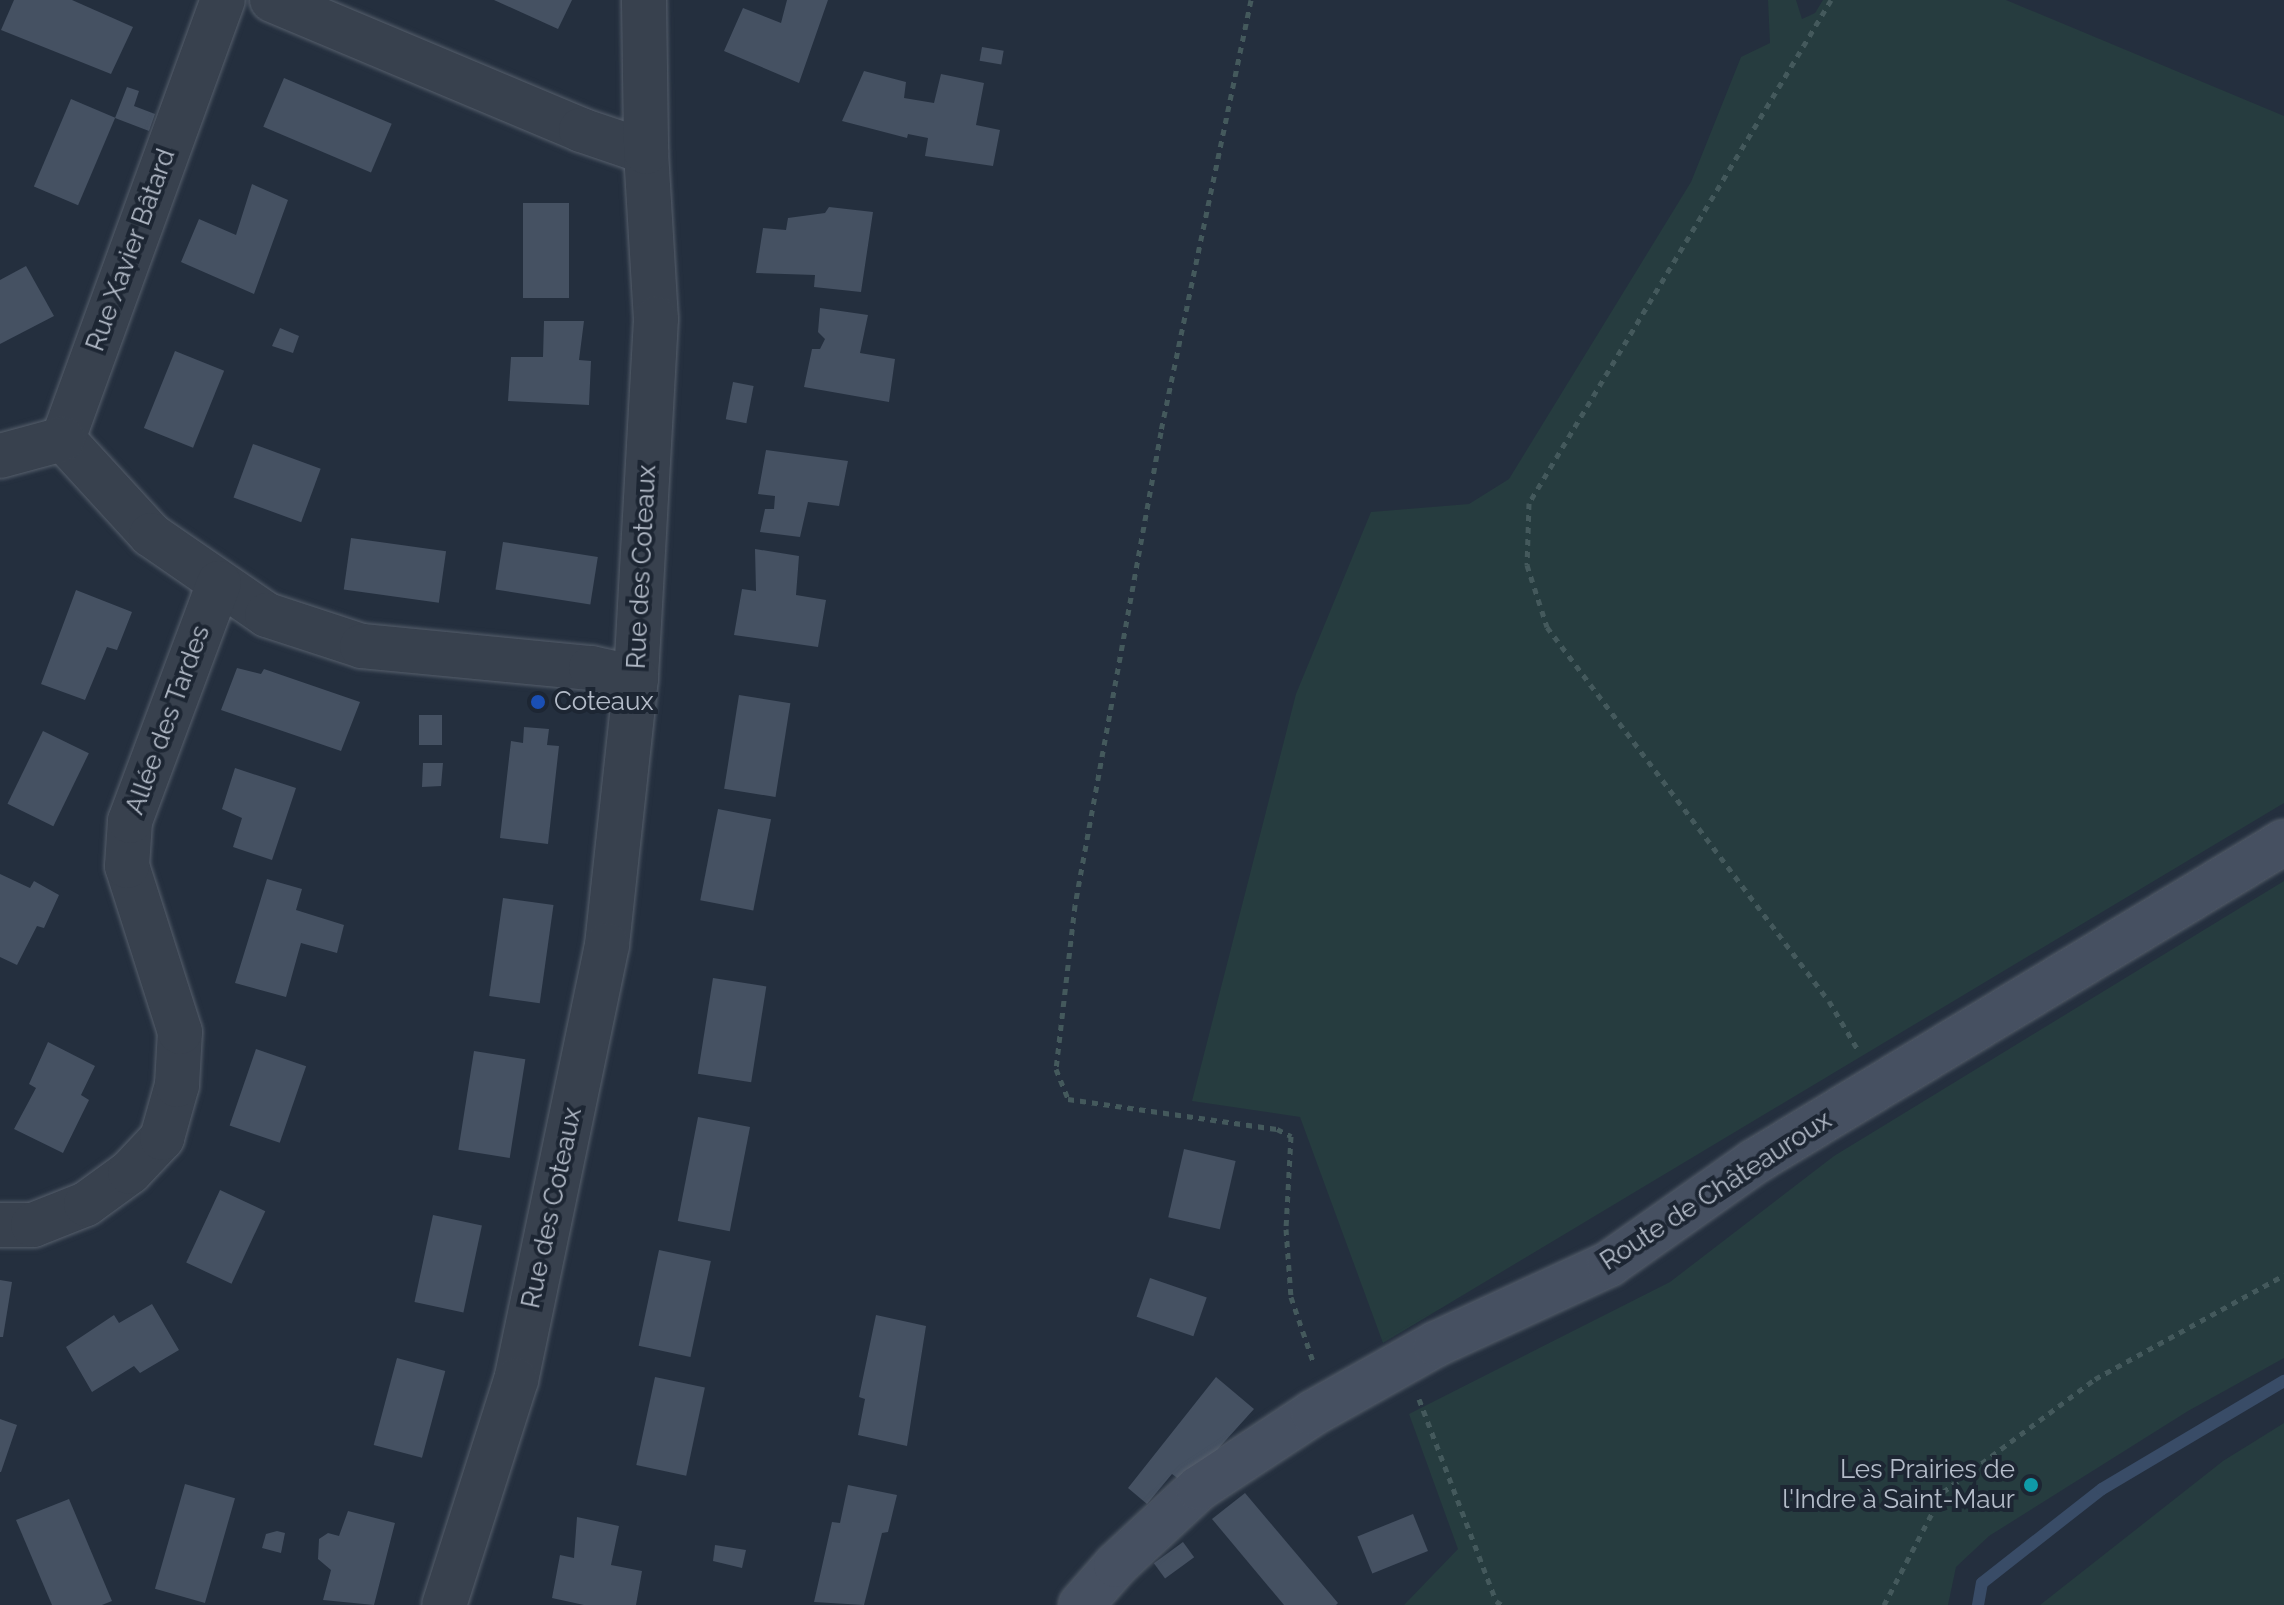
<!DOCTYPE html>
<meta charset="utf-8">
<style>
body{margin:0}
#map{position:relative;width:2284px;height:1605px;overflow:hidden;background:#242f3e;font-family:Raleway,sans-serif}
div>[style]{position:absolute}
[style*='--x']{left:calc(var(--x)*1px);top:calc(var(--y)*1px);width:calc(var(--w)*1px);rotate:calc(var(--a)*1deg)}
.green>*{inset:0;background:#263c3f}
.stream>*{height:12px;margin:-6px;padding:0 6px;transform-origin:6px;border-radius:6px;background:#394c67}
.building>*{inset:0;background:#455162;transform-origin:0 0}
.path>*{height:5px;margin-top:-2.5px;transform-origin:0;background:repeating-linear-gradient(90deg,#44595c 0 6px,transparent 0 12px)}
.roads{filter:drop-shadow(0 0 2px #565f6c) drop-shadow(0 0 2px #565f6c)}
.street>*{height:44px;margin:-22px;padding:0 22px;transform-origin:22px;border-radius:22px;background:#38414e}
.secondary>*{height:44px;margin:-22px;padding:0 22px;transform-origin:22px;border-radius:22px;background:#465061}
.dots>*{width:22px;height:22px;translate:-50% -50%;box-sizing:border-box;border:4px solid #1d2633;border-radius:50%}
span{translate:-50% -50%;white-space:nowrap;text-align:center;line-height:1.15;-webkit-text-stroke:8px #1d2633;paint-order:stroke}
.street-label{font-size:26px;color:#b4bcc9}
.poi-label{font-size:26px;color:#b4bcc9}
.left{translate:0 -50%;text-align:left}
.right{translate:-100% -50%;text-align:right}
</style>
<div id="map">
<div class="green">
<i style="clip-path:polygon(1768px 0,1796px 0,1802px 19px,1815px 13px,1823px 0,2006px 0,2284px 116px,2284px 803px,1383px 1343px,1300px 1117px,1192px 1101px,1296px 694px,1371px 512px,1469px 504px,1509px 479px,1691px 182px,1741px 57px,1770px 43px)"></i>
<i style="clip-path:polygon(2284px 881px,2284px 1358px,2188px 1411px,1989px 1536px,1956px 1567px,1948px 1605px,1404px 1605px,1458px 1549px,1409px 1414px,1670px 1282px,1834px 1156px)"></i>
<i style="clip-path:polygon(2284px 1423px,2284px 1605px,2040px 1605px,2223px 1461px)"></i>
</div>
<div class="stream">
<i style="--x:1978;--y:1605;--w:22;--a:-80"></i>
<i style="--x:1982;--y:1583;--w:152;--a:-38.1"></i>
<i style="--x:2102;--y:1489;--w:212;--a:-30.7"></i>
</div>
<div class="building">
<i style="clip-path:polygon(14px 0,72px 0,133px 27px,111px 74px,1px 30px)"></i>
<i style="clip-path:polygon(494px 0,572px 0,558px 29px)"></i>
<i style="clip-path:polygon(787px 0,828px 0,799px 83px,724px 51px,743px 8px,781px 23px)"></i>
<i style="left:982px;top:47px;width:22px;height:14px;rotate:10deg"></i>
<i style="clip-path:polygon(864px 71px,906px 82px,904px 98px,934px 103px,941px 74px,984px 83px,976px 125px,1000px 130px,993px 166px,925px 156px,928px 138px,908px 134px,907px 138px,842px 121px)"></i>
<i style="left:284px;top:78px;width:117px;height:53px;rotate:23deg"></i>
<i style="clip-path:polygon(127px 87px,139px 91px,134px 106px,155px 114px,149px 131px,115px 118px)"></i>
<i style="left:71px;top:99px;width:48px;height:95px;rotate:23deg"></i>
<i style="clip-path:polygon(252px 184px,288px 200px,254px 294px,181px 262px,199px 219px,236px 235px)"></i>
<i style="left:523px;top:203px;width:46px;height:95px"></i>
<i style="clip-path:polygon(829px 207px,873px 212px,861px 292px,814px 287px,815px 275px,756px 273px,763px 228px,786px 230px,788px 218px,825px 213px)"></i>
<i style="clip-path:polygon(26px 266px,54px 316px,0 344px,0 280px)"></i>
<i style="clip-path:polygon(820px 308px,868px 315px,860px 353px,895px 359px,889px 402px,804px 387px,812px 349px,820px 349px,825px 339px,818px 332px)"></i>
<i style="clip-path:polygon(544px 321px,584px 321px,579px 360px,591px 361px,589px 405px,508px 401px,511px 357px,543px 357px)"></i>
<i style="clip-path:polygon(280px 328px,299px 336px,293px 353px,272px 346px)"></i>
<i style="left:175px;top:351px;width:53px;height:83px;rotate:22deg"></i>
<i style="left:733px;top:382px;width:21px;height:38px;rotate:11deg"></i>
<i style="left:253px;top:444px;width:72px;height:57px;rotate:20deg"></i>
<i style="clip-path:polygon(766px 450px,848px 461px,839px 506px,808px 502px,800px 537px,760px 532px,765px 509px,774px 509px,775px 496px,758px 494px)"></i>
<i style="left:351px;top:538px;width:96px;height:52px;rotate:8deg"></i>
<i style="left:503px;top:542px;width:96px;height:48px;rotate:9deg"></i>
<i style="clip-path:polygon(755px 549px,799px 556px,796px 595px,826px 600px,818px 647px,734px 635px,742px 589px,756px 591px)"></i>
<i style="clip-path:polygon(76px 590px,132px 612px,117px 650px,107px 647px,85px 700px,41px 684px)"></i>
<i style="clip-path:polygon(237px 668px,261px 674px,264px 669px,360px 702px,341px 751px,221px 710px)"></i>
<i style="left:739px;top:695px;width:52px;height:95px;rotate:9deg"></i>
<i style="left:442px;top:715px;width:30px;height:23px;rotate:90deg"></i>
<i style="clip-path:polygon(524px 727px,549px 729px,547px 745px,559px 746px,548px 844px,500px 838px,511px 741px,523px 743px)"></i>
<i style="left:43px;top:731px;width:51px;height:81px;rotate:26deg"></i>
<i style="clip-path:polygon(423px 763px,443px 763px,441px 786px,422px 787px)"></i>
<i style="clip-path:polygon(235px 768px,296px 788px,272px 860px,233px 847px,242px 818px,222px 809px)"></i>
<i style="left:718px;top:809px;width:54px;height:93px;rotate:11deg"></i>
<i style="clip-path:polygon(0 874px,30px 888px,34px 881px,59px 895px,44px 928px,37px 926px,17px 965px,0 957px)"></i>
<i style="clip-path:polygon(267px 879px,302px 889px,296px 910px,344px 925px,337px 953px,301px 943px,286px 997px,235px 983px)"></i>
<i style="left:503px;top:898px;width:51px;height:99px;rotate:8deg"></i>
<i style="left:713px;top:978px;width:54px;height:97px;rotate:9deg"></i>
<i style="clip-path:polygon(48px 1042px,95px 1066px,81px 1095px,89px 1100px,63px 1153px,14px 1129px,36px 1088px,29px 1084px)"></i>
<i style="left:256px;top:1049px;width:53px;height:81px;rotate:19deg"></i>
<i style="left:474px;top:1051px;width:52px;height:100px;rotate:9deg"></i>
<i style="left:698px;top:1117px;width:53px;height:106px;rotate:11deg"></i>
<i style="left:1184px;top:1149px;width:53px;height:70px;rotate:13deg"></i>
<i style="left:220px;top:1190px;width:50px;height:80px;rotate:25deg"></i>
<i style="left:433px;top:1215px;width:50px;height:89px;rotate:12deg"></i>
<i style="left:659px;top:1250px;width:53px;height:98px;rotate:12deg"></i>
<i style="left:1150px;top:1278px;width:60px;height:41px;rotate:19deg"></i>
<i style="clip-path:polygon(0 1280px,12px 1282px,3px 1337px,0 1337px)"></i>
<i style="clip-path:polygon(152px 1304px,179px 1350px,140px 1373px,134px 1366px,92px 1392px,66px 1347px,114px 1315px,119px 1323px)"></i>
<i style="clip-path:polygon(876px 1315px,926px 1326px,907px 1446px,858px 1435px,865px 1399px,859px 1397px)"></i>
<i style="left:397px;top:1358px;width:50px;height:90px;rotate:15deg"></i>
<i style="left:655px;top:1377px;width:51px;height:90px;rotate:12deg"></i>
<i style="clip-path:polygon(1216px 1377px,1254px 1409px,1208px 1460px,1180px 1480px,1172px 1474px,1147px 1504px,1128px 1488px)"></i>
<i style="clip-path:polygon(0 1419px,17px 1425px,1px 1472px,0 1472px)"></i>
<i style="left:185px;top:1484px;width:52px;height:109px;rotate:16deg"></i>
<i style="clip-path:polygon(848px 1485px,897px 1495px,888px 1532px,882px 1533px,864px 1605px,814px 1602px,832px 1522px,840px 1523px)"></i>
<i style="clip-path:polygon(1245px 1493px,1338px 1603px,1336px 1605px,1284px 1605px,1212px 1519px)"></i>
<i style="clip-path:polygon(69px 1499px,112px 1601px,102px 1605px,52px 1605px,16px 1520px)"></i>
<i style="clip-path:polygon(348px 1511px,395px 1523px,374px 1605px,323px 1600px,331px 1570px,318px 1559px,319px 1539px,328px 1533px,339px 1536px)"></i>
<i style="left:1413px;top:1514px;width:40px;height:60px;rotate:68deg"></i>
<i style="clip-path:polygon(577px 1517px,619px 1526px,611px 1565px,642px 1571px,636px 1605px,584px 1605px,552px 1598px,560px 1555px,574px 1558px)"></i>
<i style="clip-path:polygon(277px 1531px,285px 1533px,281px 1553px,262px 1548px,266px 1534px)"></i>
<i style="left:1183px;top:1542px;width:19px;height:36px;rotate:54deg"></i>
<i style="clip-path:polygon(715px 1545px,746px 1550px,742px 1568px,713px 1561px)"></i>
</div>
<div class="path">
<i style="--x:1251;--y:0;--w:441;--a:101.8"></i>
<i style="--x:1161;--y:432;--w:481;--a:100.3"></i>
<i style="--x:1075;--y:905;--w:165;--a:96.6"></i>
<i style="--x:1056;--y:1069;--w:32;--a:68"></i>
<i style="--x:1068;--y:1099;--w:211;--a:8.2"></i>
<i style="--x:1277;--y:1129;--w:16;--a:27"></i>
<i style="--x:1291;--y:1136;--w:93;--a:93.1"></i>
<i style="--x:1286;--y:1229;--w:68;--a:85.8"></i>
<i style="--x:1291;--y:1297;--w:71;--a:71.1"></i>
<i style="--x:1831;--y:0;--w:587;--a:120.98"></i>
<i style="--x:1529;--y:503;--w:62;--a:91.8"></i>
<i style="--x:1527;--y:565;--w:65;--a:72.1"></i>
<i style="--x:1547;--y:627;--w:468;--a:53"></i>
<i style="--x:1829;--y:1001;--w:57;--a:59.4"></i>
<i style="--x:1419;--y:1399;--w:216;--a:69.1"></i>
<i style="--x:1496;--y:1601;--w:7;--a:34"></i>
<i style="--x:1884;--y:1605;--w:127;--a:-62.4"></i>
<i style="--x:1943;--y:1492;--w:189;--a:-36.6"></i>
<i style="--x:2095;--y:1379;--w:216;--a:-28.8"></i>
</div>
<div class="roads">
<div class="street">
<i style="--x:272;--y:0;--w:335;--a:22.8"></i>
<i style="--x:581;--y:130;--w:69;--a:18.7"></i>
<i style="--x:646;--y:152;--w:167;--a:86.6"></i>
<i style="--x:656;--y:319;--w:360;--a:93.2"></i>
<i style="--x:636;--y:678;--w:269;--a:96.2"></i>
<i style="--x:607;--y:945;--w:444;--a:101.8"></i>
<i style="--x:516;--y:1380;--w:236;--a:107.7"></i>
<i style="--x:644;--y:0;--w:152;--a:89.2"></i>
<i style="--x:63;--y:439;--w:130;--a:47.5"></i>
<i style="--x:151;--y:535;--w:141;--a:34.6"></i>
<i style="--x:267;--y:615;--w:100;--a:18.1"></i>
<i style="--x:362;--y:646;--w:230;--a:5.5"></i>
<i style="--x:591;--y:668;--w:46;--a:12.5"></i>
<i style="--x:63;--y:439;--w:467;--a:-70"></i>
<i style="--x:0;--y:456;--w:65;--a:-15.1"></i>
<i style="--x:0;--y:1225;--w:33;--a:0"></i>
<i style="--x:33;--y:1225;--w:57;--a:-21.6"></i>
<i style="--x:86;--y:1204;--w:54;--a:-36"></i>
<i style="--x:130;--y:1172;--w:47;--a:-46.7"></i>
<i style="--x:162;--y:1138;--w:55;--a:-74.2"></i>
<i style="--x:177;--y:1085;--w:53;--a:-86.8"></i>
<i style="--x:180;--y:1032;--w:174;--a:-107.7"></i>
<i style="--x:127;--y:866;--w:45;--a:-86.2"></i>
<i style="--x:130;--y:821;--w:254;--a:-69.5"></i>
</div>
<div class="secondary">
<i style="--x:1081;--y:1605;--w:53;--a:-48.8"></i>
<i style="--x:1116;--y:1565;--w:113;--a:-42.9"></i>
<i style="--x:1199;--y:1488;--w:136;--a:-33.3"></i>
<i style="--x:1313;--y:1413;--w:141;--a:-29.3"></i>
<i style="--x:1436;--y:1344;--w:191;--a:-24.8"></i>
<i style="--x:1609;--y:1264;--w:177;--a:-35.1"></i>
<i style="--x:1754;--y:1162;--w:619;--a:-31.12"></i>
</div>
</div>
<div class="dots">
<i style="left:538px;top:702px;background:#1a4fb4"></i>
<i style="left:2031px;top:1485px;background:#0f9aa8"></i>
</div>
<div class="street-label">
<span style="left:131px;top:250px;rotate:-70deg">Rue Xavier Bâtard</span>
<span style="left:642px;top:567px;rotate:-87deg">Rue des Coteaux</span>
<span style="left:168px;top:720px;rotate:-70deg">Allée des Tardes</span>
<span style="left:1716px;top:1191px;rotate:-33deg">Route de Châteauroux</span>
<span style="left:552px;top:1208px;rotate:-78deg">Rue des Coteaux</span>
</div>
<div class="poi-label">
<span class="left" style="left:554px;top:702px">Coteaux</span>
<span class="right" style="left:2015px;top:1485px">Les Prairies de<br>l'Indre à Saint-Maur</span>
</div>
</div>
